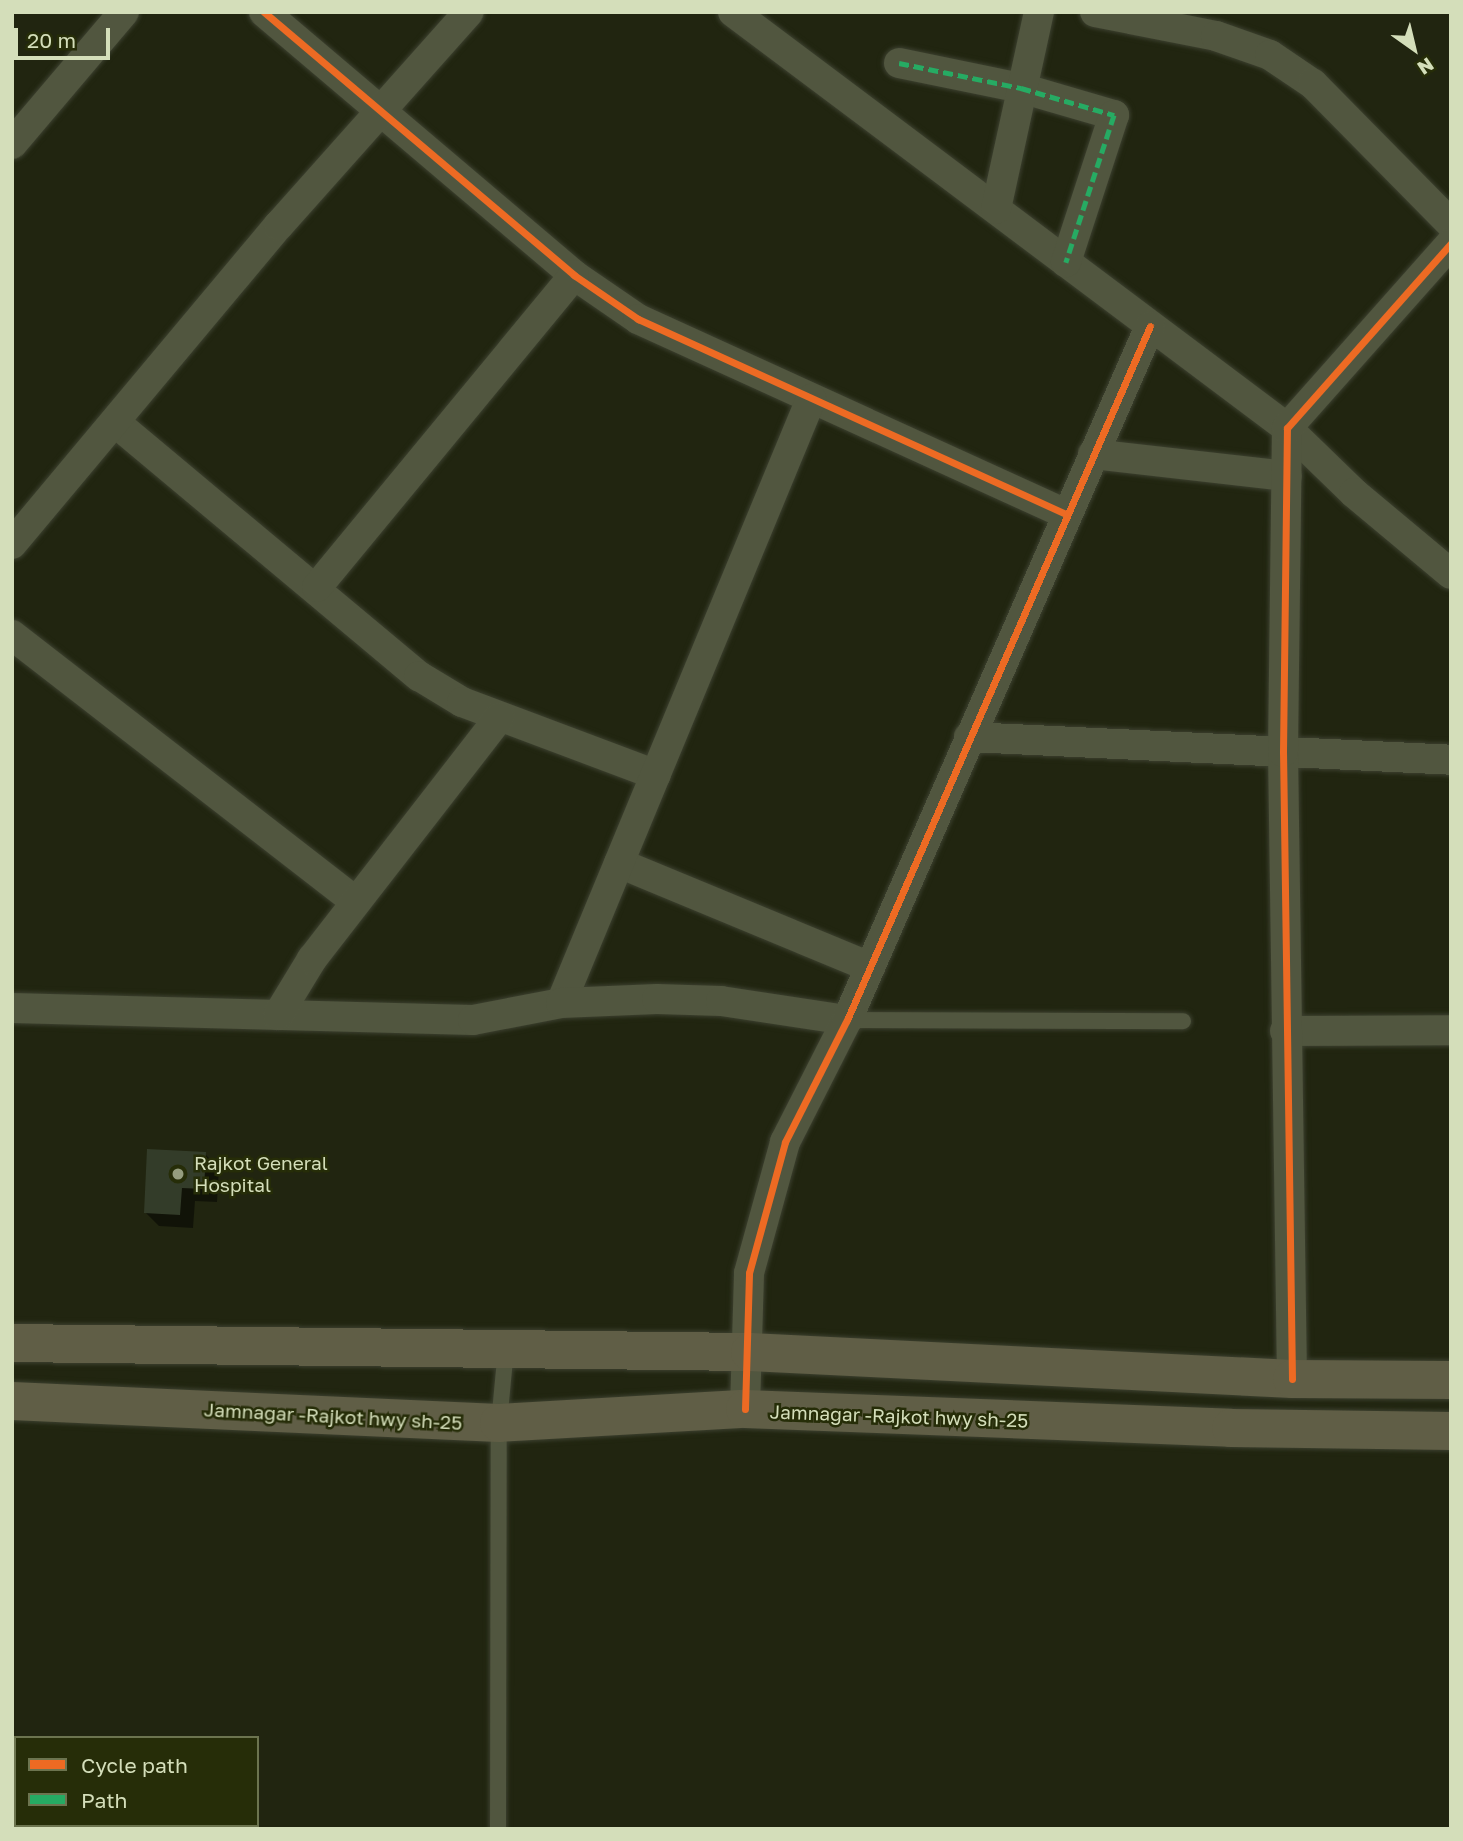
<!DOCTYPE html>
<style>
body{margin:0}
#map{position:relative;width:1463px;height:1841px;overflow:hidden;background:#212510;font-family:"Golos Text",sans-serif}
div>[style]{position:absolute}
[style*='--x']{left:calc(var(--x)*1px);top:calc(var(--y)*1px);width:calc(var(--w)*1px);rotate:calc(var(--a)*1deg)}
.shadow>*{inset:0;background:#0007}
.building>*{inset:0;background:#333c29}
.roads{filter:drop-shadow(0 0 2px #3c402f) drop-shadow(0 0 2px #3c402f)}
.lane>*{height:16px;margin:-8px;padding:0 8px;transform-origin:8px;border-radius:8px;background:#51563f}
.street>*{height:30px;margin:-15px;padding:0 15px;transform-origin:15px;border-radius:15px;background:#51563f}
.primary>*{height:38px;margin:-19px;padding:0 19px;transform-origin:19px;border-radius:19px;background:#605e46}
.quiet>*{height:5px;margin-top:-2.5px;transform-origin:0;background:repeating-linear-gradient(90deg,#26ab63 0 10px,transparent 0 15px)}
.cycleway>*{height:7px;margin:-3.5px;padding:0 3.5px;transform-origin:3.5px;border-radius:3.5px;background:#ed6a23}
.dots>*{width:19px;height:19px;translate:-50% -50%;box-sizing:border-box;border:4px solid #262d08;border-radius:50%}
span{translate:-50% -50%;white-space:nowrap;text-align:center;line-height:1.15;-webkit-text-stroke:5px #262d08;paint-order:stroke}
.poi-label{font-size:19px;color:#d4deba}
.left{translate:0 -50%;text-align:left}
.street-label{font-size:19px;color:#d4deba}
.frame{position:absolute;inset:0;border:14px solid #d4deba;pointer-events:none}
.legend{position:absolute;left:14px;top:1736px;width:245px;height:91px;box-sizing:border-box;background:#262d08;border:2px solid #6c744f;margin:0;padding:9px 12px;list-style:none;font-size:21px;color:#d4deba}
.legend li{display:flex;align-items:center;gap:14px;height:35px}
.legend b{width:35px;border:2px solid #6c744f}
.north{position:absolute;left:1379px;top:14px;width:70px;height:70px;-webkit-text-stroke:5px #262d08;paint-order:stroke;rotate:146deg;font-size:19px;font-weight:700;line-height:28px;text-align:center;color:#d4deba}
.north::after{content:'';display:block;margin:auto;width:24px;height:32px;background:#d4deba;clip-path:polygon(50% 0,100% 100%,50% 72%,0 100%)}
.scale{position:absolute;left:14px;top:28px;width:96px;height:32px;box-sizing:border-box;border:4px solid #d4deba;border-top:0;padding-left:9px;font-size:21px;line-height:24px;white-space:nowrap;color:#d4deba;-webkit-text-stroke:5px #262d08;paint-order:stroke}
</style>
<div id="map">
<div class="shadow">
<i style="clip-path:polygon(205px 1154px,219px 1168px,217px 1202px,195px 1201px,193px 1228px,159px 1226px,145px 1212px)"></i>
</div>
<div class="building">
<i style="clip-path:polygon(147px 1149px,206px 1152px,204px 1189px,182px 1188px,180px 1215px,144px 1213px)"></i>
</div>
<div class="roads">
<div class="lane">
<i style="--x:847;--y:1020;--w:336;--a:0.2"></i>
<i style="--x:498;--y:1829;--w:406;--a:-89.9"></i>
<i style="--x:499;--y:1423;--w:74;--a:-84.6"></i>
</div>
<div class="street">
<i style="--x:264;--y:12;--w:407;--a:40.3"></i>
<i style="--x:574;--y:275;--w:78;--a:34.5"></i>
<i style="--x:638;--y:319;--w:470;--a:24.5"></i>
<i style="--x:733;--y:12;--w:693;--a:36.9"></i>
<i style="--x:1287;--y:428;--w:93;--a:44.1"></i>
<i style="--x:1354;--y:493;--w:126;--a:39.9"></i>
<i style="--x:1095;--y:12;--w:123;--a:11.2"></i>
<i style="--x:1216;--y:36;--w:57;--a:19.4"></i>
<i style="--x:1270;--y:55;--w:52;--a:34"></i>
<i style="--x:1313;--y:84;--w:197;--a:45.4"></i>
<i style="--x:899;--y:63;--w:125;--a:11.6"></i>
<i style="--x:1021;--y:88;--w:97;--a:16.2"></i>
<i style="--x:1114;--y:115;--w:155;--a:108.1"></i>
<i style="--x:12;--y:144;--w:173;--a:-49.7"></i>
<i style="--x:996;--y:209;--w:202;--a:-77.7"></i>
<i style="--x:116;--y:423;--w:395;--a:39.9"></i>
<i style="--x:419;--y:676;--w:50;--a:31.2"></i>
<i style="--x:462;--y:702;--w:207;--a:20.6"></i>
<i style="--x:1093;--y:454;--w:195;--a:6.5"></i>
<i style="--x:12;--y:544;--w:416;--a:-50.1"></i>
<i style="--x:279;--y:225;--w:285;--a:-48.3"></i>
<i style="--x:317;--y:587;--w:404;--a:-50.5"></i>
<i style="--x:12;--y:635;--w:435;--a:37.8"></i>
<i style="--x:969;--y:737;--w:483;--a:2.7"></i>
<i style="--x:619;--y:863;--w:272;--a:22.5"></i>
<i style="--x:561;--y:1003;--w:654;--a:-67.51"></i>
<i style="--x:12;--y:1008;--w:461;--a:1.5"></i>
<i style="--x:473;--y:1020;--w:90;--a:-10.9"></i>
<i style="--x:561;--y:1003;--w:96;--a:-2.4"></i>
<i style="--x:657;--y:999;--w:64;--a:1.8"></i>
<i style="--x:721;--y:1001;--w:127;--a:8.6"></i>
<i style="--x:278;--y:1015;--w:66;--a:-58.7"></i>
<i style="--x:312;--y:959;--w:306;--a:-52.2"></i>
<i style="--x:1285;--y:1031;--w:166;--a:-0.3"></i>
<i style="--x:1292;--y:1379;--w:627;--a:-90.82"></i>
<i style="--x:1283;--y:752;--w:324;--a:-89.3"></i>
<i style="--x:1287;--y:428;--w:247;--a:-48.4"></i>
<i style="--x:745;--y:1409;--w:136;--a:-88.3"></i>
<i style="--x:749;--y:1273;--w:136;--a:-74.6"></i>
<i style="--x:785;--y:1142;--w:137;--a:-63.1"></i>
<i style="--x:847;--y:1020;--w:757;--a:-66.41"></i>
</div>
<div class="primary">
<i style="--x:12;--y:1343;--w:738;--a:0.7"></i>
<i style="--x:750;--y:1352;--w:543;--a:2.85"></i>
<i style="--x:1292;--y:1379;--w:159;--a:0.4"></i>
<i style="--x:12;--y:1401;--w:487;--a:2.6"></i>
<i style="--x:499;--y:1423;--w:246;--a:-3.3"></i>
<i style="--x:745;--y:1409;--w:486;--a:2.2"></i>
<i style="--x:1231;--y:1428;--w:220;--a:0.8"></i>
</div>
</div>
<div class="quiet">
<i style="--x:899;--y:63;--w:125;--a:11.6"></i>
<i style="--x:1021;--y:88;--w:97;--a:16.2"></i>
<i style="--x:1114;--y:115;--w:155;--a:108.1"></i>
</div>
<div class="cycleway">
<i style="--x:264;--y:12;--w:407;--a:40.3"></i>
<i style="--x:574;--y:275;--w:78;--a:34.5"></i>
<i style="--x:638;--y:319;--w:470;--a:24.5"></i>
<i style="--x:1292;--y:1379;--w:627;--a:-90.82"></i>
<i style="--x:1283;--y:752;--w:324;--a:-89.3"></i>
<i style="--x:1287;--y:428;--w:247;--a:-48.4"></i>
<i style="--x:745;--y:1409;--w:136;--a:-88.3"></i>
<i style="--x:749;--y:1273;--w:136;--a:-74.6"></i>
<i style="--x:785;--y:1142;--w:137;--a:-63.1"></i>
<i style="--x:847;--y:1020;--w:757;--a:-66.41"></i>
</div>
<div class="dots">
<i style="left:178px;top:1174px;background:#959d7e"></i>
</div>
<div class="poi-label">
<span class="left" style="left:194px;top:1174px">Rajkot General<br>Hospital</span>
</div>
<div class="street-label">
<span style="left:333px;top:1416px;rotate:3deg">Jamnagar -Rajkot hwy sh-25</span>
<span style="left:899px;top:1416px;rotate:2deg">Jamnagar -Rajkot hwy sh-25</span>
</div>
<div class="frame"></div>
<ul class="legend">
<li><b style="height:9px;background:#ed6a23"></b>Cycle path</li>
<li><b style="height:9px;background:#26ab63"></b>Path</li>
</ul>
<div class="north">N</div>
<div class="scale">20 m</div>
</div>
